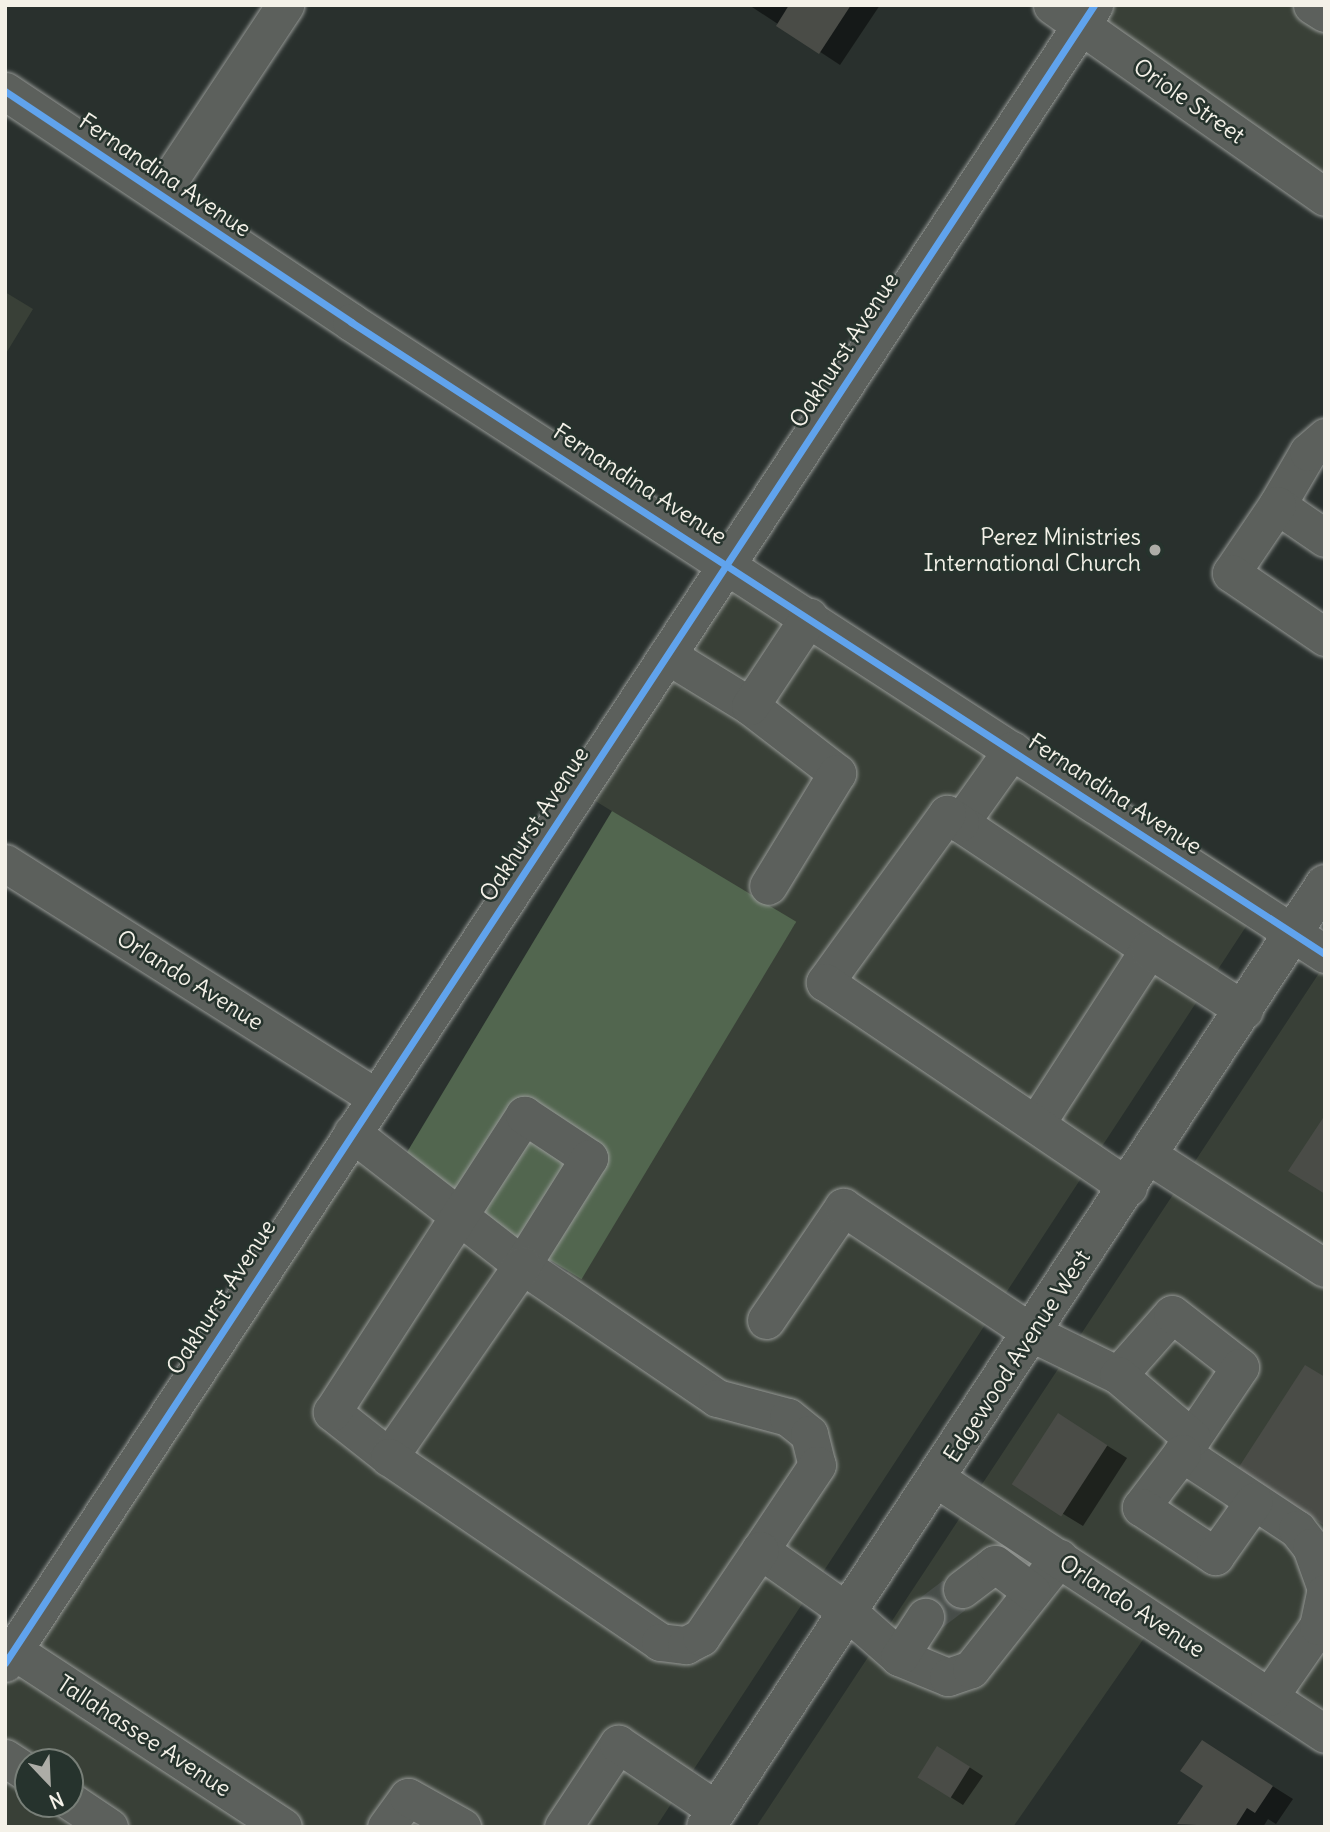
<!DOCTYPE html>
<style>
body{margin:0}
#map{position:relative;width:1330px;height:1832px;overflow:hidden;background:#29302d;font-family:Delius,sans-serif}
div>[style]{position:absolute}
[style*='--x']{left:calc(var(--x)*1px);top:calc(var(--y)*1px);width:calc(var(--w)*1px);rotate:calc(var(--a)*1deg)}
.built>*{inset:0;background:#394037}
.green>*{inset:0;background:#52664f;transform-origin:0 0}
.shadow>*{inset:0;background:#0007}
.building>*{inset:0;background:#4a4c47;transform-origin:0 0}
.minor-tunnel>*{height:37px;margin-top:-18.5px;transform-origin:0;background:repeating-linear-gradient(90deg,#474d49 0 37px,transparent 0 55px)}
.roads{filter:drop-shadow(0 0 2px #969996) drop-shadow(0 0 2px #969996)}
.minor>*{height:37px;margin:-18.5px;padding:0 18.5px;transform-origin:18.5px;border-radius:18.5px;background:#5c605c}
.major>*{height:38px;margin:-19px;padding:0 19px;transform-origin:19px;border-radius:19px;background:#5c605c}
.cycleway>*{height:7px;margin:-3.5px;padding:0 3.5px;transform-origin:3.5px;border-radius:3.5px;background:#60a3ed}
.dots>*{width:19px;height:19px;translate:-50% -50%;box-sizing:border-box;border:4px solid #26332d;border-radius:50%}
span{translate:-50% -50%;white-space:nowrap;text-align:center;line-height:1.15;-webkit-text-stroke:5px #26332d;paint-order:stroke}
.street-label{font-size:23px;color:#f4f1e8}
.poi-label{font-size:23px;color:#f4f1e8}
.right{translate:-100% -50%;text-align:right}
.frame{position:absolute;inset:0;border:7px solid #f4f1e8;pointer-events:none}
.north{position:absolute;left:14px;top:1748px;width:70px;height:70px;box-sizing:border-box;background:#26332d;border:2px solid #787f78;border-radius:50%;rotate:157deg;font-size:19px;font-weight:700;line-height:28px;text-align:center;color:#f4f1e8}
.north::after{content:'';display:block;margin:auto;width:24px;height:32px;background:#adada7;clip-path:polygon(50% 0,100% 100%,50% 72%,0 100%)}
</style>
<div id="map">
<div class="built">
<i style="clip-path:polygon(1079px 5px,1325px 5px,1325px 177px)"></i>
<i style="clip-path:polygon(5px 292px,33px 309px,5px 355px)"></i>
<i style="clip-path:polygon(evenodd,722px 543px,1268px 893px,656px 1827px,5px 1827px,5px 1639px,340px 1131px,564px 1277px,795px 924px,563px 781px,722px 543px,28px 1762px,70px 1762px,70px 1804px,28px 1804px,28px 1762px)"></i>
<i style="clip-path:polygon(1325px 964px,1325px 1713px,1165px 1608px,1013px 1827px,756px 1827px)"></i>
</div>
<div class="green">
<i style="left:612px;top:811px;width:215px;height:417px;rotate:31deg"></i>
</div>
<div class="shadow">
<i style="clip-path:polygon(749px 5px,880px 5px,840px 65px)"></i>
<i style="clip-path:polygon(1079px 1428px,1127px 1458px,1083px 1526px,1014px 1484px)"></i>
<i style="clip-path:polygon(1203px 1742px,1293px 1799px,1276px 1824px,1268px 1819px,1263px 1827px,1179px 1824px,1205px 1786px)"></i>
<i style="clip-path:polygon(952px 1756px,983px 1776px,963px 1805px,919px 1777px)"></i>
</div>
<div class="building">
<i style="clip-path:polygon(789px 5px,851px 5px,819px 54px,776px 26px)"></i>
<i style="clip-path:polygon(1325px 1115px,1325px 1194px,1288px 1171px)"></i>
<i style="clip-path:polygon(1305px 1365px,1325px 1377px,1325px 1526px,1237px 1470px)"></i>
<i style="left:1058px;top:1413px;width:59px;height:85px;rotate:33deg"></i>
<i style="clip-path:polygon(1202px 1740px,1273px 1786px,1255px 1813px,1247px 1808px,1235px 1827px,1177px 1824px,1203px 1786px,1180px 1771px)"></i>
<i style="left:937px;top:1746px;width:39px;height:37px;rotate:32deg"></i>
</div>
<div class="minor-tunnel">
<i style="--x:925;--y:1617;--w:46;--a:-37.1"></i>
</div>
<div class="roads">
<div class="minor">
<i style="--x:1052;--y:5;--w:334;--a:35.1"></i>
<i style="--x:1312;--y:5;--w:15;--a:32"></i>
<i style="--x:5;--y:91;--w:416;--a:33.7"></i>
<i style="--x:351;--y:322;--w:1161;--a:32.98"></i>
<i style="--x:160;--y:194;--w:227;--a:-56.5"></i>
<i style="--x:1277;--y:505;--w:61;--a:-59.7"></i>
<i style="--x:1308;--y:452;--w:23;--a:-41"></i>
<i style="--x:1325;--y:538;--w:58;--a:-145.5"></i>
<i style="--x:1277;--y:505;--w:82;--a:124.1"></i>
<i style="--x:1231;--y:573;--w:114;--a:34.2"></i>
<i style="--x:667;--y:655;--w:97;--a:31.6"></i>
<i style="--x:750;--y:706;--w:110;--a:37.6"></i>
<i style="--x:837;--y:773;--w:132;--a:121.4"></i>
<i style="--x:750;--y:706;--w:107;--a:-56.5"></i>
<i style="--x:1012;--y:750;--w:90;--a:125.5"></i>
<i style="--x:960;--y:823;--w:227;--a:33.7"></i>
<i style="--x:1149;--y:949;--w:206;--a:122.9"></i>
<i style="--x:960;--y:823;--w:16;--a:-145"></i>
<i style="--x:947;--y:814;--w:208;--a:126"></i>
<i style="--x:825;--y:982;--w:366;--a:34.1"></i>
<i style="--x:5;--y:863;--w:438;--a:32.3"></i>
<i style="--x:1149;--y:949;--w:113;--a:32.7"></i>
<i style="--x:352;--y:1133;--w:215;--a:37.8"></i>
<i style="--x:522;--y:1265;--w:236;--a:34.3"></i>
<i style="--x:717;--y:1398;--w:73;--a:15"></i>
<i style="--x:788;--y:1417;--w:27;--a:39"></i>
<i style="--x:809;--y:1434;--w:32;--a:76"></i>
<i style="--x:817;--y:1465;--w:102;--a:123.8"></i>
<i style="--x:760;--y:1550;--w:108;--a:35.2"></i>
<i style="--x:848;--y:1612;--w:68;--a:41.4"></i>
<i style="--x:899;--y:1657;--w:53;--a:22.2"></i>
<i style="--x:948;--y:1677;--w:24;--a:-19"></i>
<i style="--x:971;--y:1669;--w:142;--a:-51.6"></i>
<i style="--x:1148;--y:1155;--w:210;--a:32.6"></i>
<i style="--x:766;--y:1320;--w:137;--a:-55.7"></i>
<i style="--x:843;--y:1207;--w:227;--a:33.7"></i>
<i style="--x:1032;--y:1333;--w:96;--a:26"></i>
<i style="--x:1118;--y:1375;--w:81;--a:-48.5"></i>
<i style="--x:1172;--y:1314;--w:86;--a:37.9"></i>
<i style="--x:1240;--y:1367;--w:104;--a:124"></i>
<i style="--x:1182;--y:1453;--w:138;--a:33.5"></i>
<i style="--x:1297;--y:1529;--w:23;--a:52"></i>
<i style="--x:1311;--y:1547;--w:41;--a:70.3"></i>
<i style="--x:1118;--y:1375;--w:97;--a:40.4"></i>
<i style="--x:1182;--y:1453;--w:68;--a:127.2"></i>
<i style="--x:1141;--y:1507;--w:89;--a:33.5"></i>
<i style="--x:1215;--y:1556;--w:67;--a:-54.7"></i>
<i style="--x:389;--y:1457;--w:73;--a:-141.7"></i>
<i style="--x:332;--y:1412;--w:354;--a:-57.1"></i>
<i style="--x:524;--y:1115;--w:78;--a:33.5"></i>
<i style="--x:589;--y:1158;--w:126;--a:122.1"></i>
<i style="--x:522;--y:1265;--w:234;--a:124.7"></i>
<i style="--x:389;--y:1457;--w:328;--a:34.3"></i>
<i style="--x:660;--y:1642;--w:26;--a:7"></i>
<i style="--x:686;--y:1645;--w:17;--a:-28"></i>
<i style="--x:701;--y:1637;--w:105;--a:-55.9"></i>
<i style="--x:937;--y:1479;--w:464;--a:33.3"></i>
<i style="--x:962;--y:1589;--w:41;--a:-37.1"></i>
<i style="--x:995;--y:1564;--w:46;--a:37.1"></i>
<i style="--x:5;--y:1645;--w:332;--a:33.2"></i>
<i style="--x:899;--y:1657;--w:48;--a:-57"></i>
<i style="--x:5;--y:1663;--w:1984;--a:-56.7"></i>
<i style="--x:1269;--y:1697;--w:86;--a:-55.4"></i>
<i style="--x:1318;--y:1626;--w:34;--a:-78"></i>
<i style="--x:5;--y:1758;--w:27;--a:33"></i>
<i style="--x:70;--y:1801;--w:47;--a:33.7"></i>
<i style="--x:386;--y:1827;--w:37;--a:-54"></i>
<i style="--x:408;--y:1797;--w:62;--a:29.1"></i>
<i style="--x:563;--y:1827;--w:100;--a:-56.5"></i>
<i style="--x:618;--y:1744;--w:119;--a:33.7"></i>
</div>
<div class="major">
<i style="--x:706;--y:1827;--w:1128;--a:-56.72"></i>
</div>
</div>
<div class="cycleway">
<i style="--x:5;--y:91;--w:416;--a:33.7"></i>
<i style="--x:351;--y:322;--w:1161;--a:32.98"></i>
<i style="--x:5;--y:1663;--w:1984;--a:-56.7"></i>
</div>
<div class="dots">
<i style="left:1155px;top:550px;background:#adada7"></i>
</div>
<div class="street-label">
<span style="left:1189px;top:101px;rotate:35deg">Oriole Street</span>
<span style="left:165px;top:175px;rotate:34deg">Fernandina Avenue</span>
<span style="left:844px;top:350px;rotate:-57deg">Oakhurst Avenue</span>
<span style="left:640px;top:484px;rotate:33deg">Fernandina Avenue</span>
<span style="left:1115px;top:794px;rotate:33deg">Fernandina Avenue</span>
<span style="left:534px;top:824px;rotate:-57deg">Oakhurst Avenue</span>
<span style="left:190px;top:980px;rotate:32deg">Orlando Avenue</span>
<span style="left:221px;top:1297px;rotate:-57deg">Oakhurst Avenue</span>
<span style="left:1017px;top:1356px;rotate:-57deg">Edgewood Avenue West</span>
<span style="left:1132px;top:1606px;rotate:33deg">Orlando Avenue</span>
<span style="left:144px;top:1736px;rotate:33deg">Tallahassee Avenue</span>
</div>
<div class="poi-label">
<span class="right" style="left:1141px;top:550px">Perez Ministries<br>International Church</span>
</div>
<div class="frame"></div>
<div class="north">N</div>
</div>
